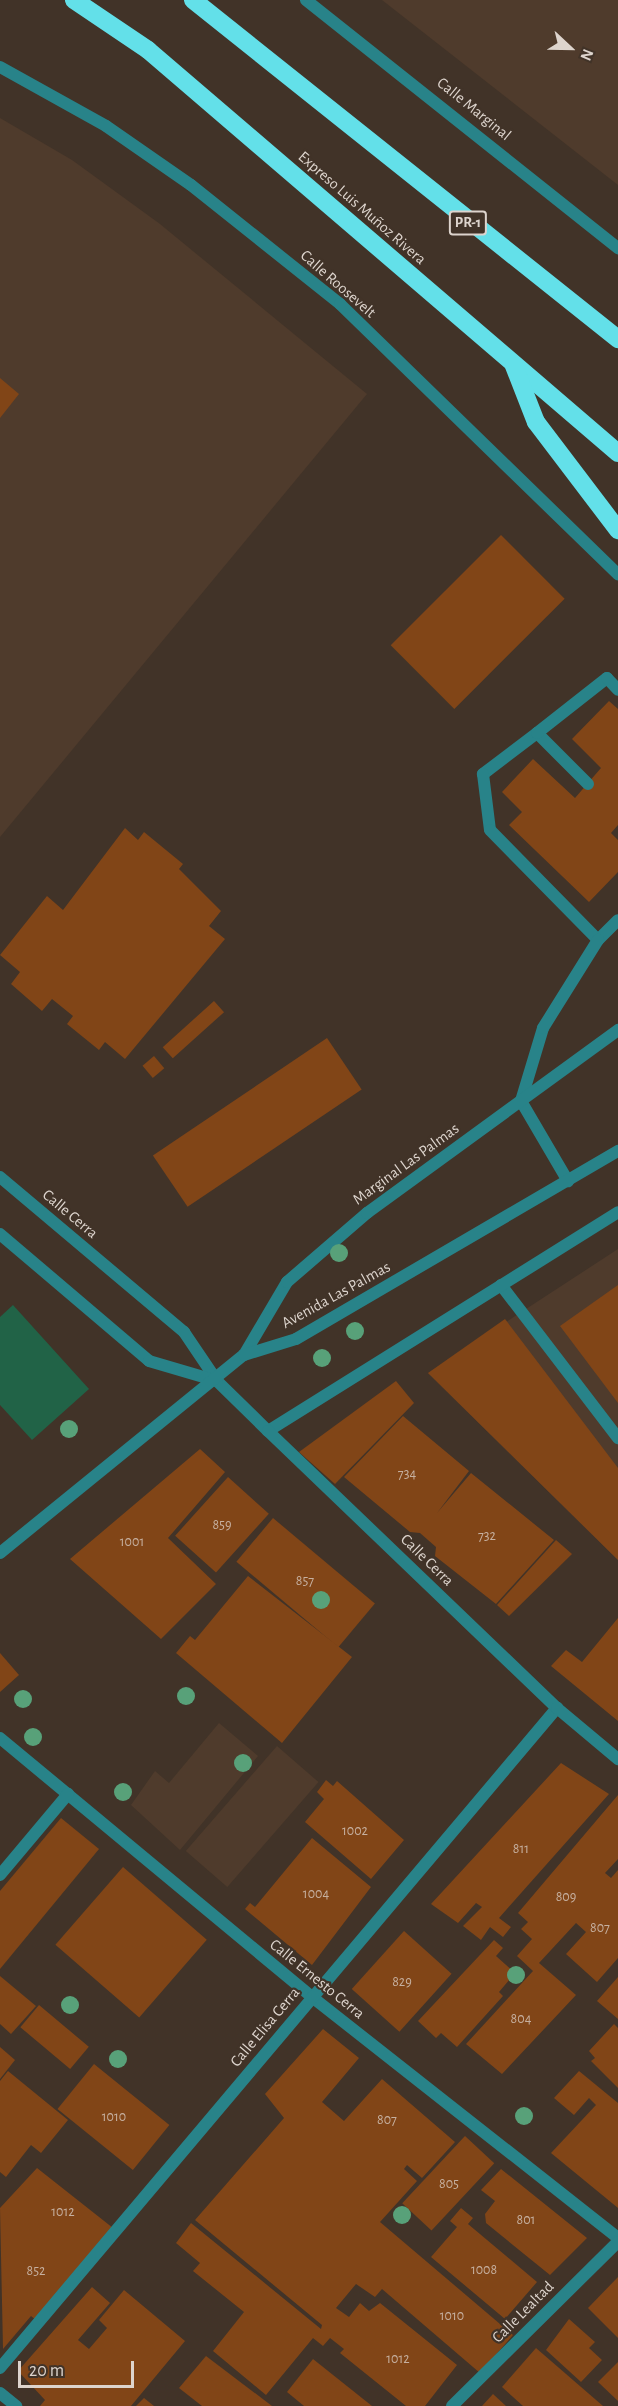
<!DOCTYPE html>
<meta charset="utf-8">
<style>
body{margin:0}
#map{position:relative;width:618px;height:2406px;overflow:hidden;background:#413328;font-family:"Alegreya Sans",sans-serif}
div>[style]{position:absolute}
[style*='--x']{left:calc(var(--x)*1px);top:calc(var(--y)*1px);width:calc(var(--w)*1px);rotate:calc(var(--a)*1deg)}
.built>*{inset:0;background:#4f3b2c;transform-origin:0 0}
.green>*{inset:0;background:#216347}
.building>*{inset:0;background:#814517;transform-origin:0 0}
.service>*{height:12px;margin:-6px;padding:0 6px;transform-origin:6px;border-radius:6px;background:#288389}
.minor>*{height:12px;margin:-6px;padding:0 6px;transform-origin:6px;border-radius:6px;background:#288389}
.tertiary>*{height:12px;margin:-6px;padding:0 6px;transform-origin:6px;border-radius:6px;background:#288389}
.motorway>*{height:18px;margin:-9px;padding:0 9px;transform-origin:9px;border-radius:9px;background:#63e0e9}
.trees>*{width:18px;height:18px;margin:-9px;border-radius:50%;background:#58a179}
span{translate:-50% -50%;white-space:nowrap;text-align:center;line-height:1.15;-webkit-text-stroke:4.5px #413328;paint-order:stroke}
.number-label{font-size:14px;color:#c6b0a0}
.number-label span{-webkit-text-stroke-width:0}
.shield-label span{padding:2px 4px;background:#413328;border:2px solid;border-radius:4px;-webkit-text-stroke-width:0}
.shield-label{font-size:15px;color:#ddd4cd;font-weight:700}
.street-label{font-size:16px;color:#ddd4cd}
.north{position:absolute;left:540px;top:18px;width:60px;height:60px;-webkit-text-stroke:4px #413328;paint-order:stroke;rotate:112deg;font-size:16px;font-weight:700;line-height:24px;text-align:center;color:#ddd4cd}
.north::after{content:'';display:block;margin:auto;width:21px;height:27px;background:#ddd4cd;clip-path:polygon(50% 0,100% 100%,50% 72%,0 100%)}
.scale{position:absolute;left:18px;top:2361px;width:116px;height:27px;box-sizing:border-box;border:3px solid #ddd4cd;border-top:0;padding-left:8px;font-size:18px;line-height:21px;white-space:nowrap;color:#ddd4cd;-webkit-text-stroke:4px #413328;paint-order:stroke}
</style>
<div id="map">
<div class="built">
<i style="clip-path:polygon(382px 0,618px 0,618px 185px)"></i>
<i style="clip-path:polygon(0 118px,72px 160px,160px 224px,367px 394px,0 837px)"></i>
<i style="clip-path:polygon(618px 1249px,618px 1560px,428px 1373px)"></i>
<i style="clip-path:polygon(219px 1723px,258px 1756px,180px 1850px,131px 1805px,155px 1771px,169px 1783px)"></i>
<i style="left:277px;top:1746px;width:55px;height:139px;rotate:41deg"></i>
</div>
<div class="green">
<i style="clip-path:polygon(13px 1305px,89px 1389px,32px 1440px,0 1405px,0 1317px)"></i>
</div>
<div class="building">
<i style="clip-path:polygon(0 378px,19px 394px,0 418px)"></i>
<i style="left:501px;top:535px;width:90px;height:156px;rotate:45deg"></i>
<i style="clip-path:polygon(609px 701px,618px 709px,618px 825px,611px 833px,618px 840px,618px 872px,589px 902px,509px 825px,522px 812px,502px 792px,533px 759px,575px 798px,601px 768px,572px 739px)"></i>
<i style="clip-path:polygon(125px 828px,138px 840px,144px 832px,183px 864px,179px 869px,221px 911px,209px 926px,225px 939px,125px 1059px,105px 1042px,99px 1050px,67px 1024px,73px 1016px,52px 999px,42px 1011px,11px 984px,20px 972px,0 955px,47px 896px,63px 910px)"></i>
<i style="left:214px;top:1001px;width:15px;height:69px;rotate:48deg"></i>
<i style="left:327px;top:1038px;width:62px;height:210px;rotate:56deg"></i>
<i style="left:154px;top:1056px;width:16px;height:15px;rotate:50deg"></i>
<i style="clip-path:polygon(618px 1285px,618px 1403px,560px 1326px)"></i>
<i style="clip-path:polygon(505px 1319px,618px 1468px,618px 1560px,428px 1373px)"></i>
<i style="clip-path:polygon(396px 1381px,414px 1403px,335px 1484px,299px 1452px)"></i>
<i style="clip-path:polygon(403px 1416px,469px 1471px,437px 1513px,471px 1473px,554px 1540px,496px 1604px,435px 1556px,436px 1547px,420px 1533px,410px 1532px,344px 1477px)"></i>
<i style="clip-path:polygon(200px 1449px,225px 1472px,168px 1538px,216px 1584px,161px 1639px,70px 1559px)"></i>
<i style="left:228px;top:1477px;width:55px;height:79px;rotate:42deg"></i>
<i style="left:273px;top:1518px;width:133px;height:57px;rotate:40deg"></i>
<i style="clip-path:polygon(556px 1540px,572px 1554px,509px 1616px,497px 1605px)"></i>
<i style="clip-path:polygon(248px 1576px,352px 1657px,282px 1743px,176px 1653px,190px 1636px,195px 1640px)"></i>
<i style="clip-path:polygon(618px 1618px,618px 1721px,551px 1666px,566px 1650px,582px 1662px)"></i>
<i style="clip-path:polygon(0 1653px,19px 1675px,0 1692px)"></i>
<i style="clip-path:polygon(561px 1763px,609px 1794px,499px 1918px,511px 1927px,503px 1937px,490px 1927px,481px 1940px,463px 1926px,482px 1907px,476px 1903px,458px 1923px,431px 1904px)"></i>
<i style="clip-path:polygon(326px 1780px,333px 1786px,337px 1781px,404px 1840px,371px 1879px,305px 1822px,324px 1799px,317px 1792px)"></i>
<i style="clip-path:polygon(618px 1795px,618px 1859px,605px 1873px,611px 1878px,618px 1870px,618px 1958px,597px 1982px,566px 1954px,586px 1932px,576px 1923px,539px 1963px,576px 1995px,502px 2074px,466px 2044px,533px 1971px,517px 1956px,532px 1939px,521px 1929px,528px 1922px,518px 1913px)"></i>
<i style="clip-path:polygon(61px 1818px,99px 1849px,0 1969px,0 1891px)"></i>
<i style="clip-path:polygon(312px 1838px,371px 1887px,312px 1965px,245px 1909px,250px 1903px,255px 1907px)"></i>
<i style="left:123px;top:1867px;width:111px;height:103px;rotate:41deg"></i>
<i style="left:404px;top:1931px;width:64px;height:78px;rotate:42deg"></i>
<i style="clip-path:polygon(494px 1940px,503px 1948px,496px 1956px,515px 1973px,499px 1992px,503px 1996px,457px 2047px,441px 2033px,436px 2038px,418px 2021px)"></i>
<i style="clip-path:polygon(0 1976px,36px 2006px,11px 2034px,0 2024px)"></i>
<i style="clip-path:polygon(618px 1977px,618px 2019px,597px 2001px)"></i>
<i style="left:39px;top:2005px;width:65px;height:29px;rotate:40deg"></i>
<i style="clip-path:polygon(614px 2024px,618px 2028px,618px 2088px,591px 2061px,595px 2058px,589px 2051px)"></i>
<i style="clip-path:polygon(323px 2029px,359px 2058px,322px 2102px,344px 2121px,382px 2079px,455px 2142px,422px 2178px,407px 2165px,404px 2169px,417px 2181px,380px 2222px,513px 2335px,480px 2373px,382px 2289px,375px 2297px,356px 2284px,336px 2308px,349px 2317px,360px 2303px,369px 2311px,380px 2303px,457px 2365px,425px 2406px,406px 2406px,340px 2353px,344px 2349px,330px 2338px,323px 2346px,313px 2338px,266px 2395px,213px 2351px,244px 2312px,193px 2271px,200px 2263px,176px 2243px,191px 2223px,321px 2329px,322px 2325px,195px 2220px,284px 2118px,265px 2094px)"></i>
<i style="clip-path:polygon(0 2047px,15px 2060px,0 2079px)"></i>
<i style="left:94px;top:2064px;width:97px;height:58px;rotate:39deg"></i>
<i style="clip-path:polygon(8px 2071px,68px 2120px,41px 2153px,31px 2145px,6px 2177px,0 2172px,0 2081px)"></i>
<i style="clip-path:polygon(579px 2071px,618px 2103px,618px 2208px,551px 2153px,596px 2105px,589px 2098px,574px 2115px,554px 2098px)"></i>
<i style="left:465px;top:2136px;width:40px;height:92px;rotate:43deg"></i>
<i style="clip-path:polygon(37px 2168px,113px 2228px,36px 2320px,31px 2316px,3px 2349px,0 2208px)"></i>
<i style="clip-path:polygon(501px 2169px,587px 2238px,550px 2275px,486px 2223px,485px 2214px,495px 2201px,481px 2190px)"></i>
<i style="clip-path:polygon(461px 2208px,473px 2218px,468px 2224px,537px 2282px,505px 2319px,431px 2257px,457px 2227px,450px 2221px)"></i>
<i style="clip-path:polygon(618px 2277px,618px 2338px,588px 2308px)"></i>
<i style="clip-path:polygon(92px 2287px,110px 2303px,78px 2340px,89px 2349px,107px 2328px,99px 2320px,124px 2290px,185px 2341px,131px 2406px,40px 2406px,45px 2400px,18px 2371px)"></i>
<i style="clip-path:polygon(569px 2319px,595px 2342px,589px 2348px,602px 2360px,581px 2382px,546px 2350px)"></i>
<i style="clip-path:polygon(536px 2348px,603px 2406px,523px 2406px,502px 2387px)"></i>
<i style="clip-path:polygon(206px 2356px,272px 2406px,202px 2406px,179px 2388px)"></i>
<i style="clip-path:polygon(313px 2359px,372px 2406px,304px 2406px,287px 2392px)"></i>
<i style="clip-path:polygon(618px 2362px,618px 2401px,598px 2382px)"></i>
<i style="clip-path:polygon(493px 2394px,506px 2406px,482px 2406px)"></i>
<i style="clip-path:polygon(144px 2398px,154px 2406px,136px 2406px)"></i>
</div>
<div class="service">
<i style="--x:537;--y:733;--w:68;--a:142.8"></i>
<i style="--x:483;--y:774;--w:56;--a:82.9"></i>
<i style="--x:490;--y:830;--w:154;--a:45.5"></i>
<i style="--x:598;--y:940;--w:28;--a:-45"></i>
<i style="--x:588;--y:784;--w:72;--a:-135"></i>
<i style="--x:537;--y:733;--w:89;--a:-38.2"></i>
<i style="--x:607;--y:678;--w:16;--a:47"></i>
<i style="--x:521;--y:1101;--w:76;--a:-73.2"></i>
<i style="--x:543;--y:1028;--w:104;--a:-58"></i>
<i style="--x:501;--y:1285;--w:193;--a:52.6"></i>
</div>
<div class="minor">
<i style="--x:306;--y:0;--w:399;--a:38.5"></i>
<i style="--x:0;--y:67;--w:121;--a:29.1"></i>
<i style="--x:106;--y:126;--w:103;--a:34.8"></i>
<i style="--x:191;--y:185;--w:191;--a:38.6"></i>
<i style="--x:340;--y:304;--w:388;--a:44.2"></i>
<i style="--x:521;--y:1101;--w:93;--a:59.6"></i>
<i style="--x:244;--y:1355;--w:85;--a:-59.5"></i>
<i style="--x:287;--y:1282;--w:106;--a:-40.8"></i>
<i style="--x:367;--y:1213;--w:311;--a:-36.1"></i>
<i style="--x:268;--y:1431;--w:413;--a:-32"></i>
<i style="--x:0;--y:1738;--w:405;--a:39.7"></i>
<i style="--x:312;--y:1997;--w:390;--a:38.2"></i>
<i style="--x:0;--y:1875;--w:106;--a:-50"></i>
<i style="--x:0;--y:2368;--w:864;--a:-49.84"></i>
<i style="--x:0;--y:2393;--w:21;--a:39"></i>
<i style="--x:452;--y:2406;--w:233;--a:-44.7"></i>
</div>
<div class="tertiary">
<i style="--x:0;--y:1177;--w:241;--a:40.1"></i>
<i style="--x:184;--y:1332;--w:59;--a:56"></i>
<i style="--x:217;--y:1381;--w:71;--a:44.4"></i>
<i style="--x:268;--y:1431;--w:400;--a:43.8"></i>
<i style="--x:557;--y:1708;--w:80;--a:39.9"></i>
<i style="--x:0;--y:1234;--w:196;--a:40.4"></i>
<i style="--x:149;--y:1361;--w:71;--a:16.4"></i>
<i style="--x:0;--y:1553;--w:314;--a:-39.1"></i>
<i style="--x:244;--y:1355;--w:54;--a:-17.1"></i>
<i style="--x:296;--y:1339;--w:373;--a:-30.3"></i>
</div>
<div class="motorway">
<i style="--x:74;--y:0;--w:89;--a:34"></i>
<i style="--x:148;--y:50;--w:619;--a:40.61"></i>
<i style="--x:193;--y:0;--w:544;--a:38.58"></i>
<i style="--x:514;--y:366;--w:60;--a:68.6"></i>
<i style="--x:536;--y:422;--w:136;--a:52.8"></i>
</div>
<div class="trees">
<i style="left:339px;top:1253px"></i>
<i style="left:355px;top:1331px"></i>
<i style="left:322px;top:1358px"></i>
<i style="left:69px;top:1429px"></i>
<i style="left:321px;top:1600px"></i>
<i style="left:186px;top:1696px"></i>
<i style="left:23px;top:1699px"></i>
<i style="left:33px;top:1737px"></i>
<i style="left:243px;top:1763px"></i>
<i style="left:123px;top:1792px"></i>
<i style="left:516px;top:1975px"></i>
<i style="left:70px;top:2005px"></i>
<i style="left:118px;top:2059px"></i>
<i style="left:524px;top:2116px"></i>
<i style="left:402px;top:2215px"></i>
</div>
<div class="number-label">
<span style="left:407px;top:1474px">734</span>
<span style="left:222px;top:1525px">859</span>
<span style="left:487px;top:1536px">732</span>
<span style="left:132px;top:1542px">1001</span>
<span style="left:305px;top:1581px">857</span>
<span style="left:355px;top:1831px">1002</span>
<span style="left:521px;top:1849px">811</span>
<span style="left:316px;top:1894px">1004</span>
<span style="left:566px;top:1897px">809</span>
<span style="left:600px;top:1928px">807</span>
<span style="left:402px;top:1982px">829</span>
<span style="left:521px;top:2019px">804</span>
<span style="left:114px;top:2117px">1010</span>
<span style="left:387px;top:2120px">807</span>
<span style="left:449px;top:2184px">805</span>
<span style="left:63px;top:2212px">1012</span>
<span style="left:526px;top:2220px">801</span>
<span style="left:484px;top:2270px">1008</span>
<span style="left:36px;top:2271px">852</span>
<span style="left:452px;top:2316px">1010</span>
<span style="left:398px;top:2359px">1012</span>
</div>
<div class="shield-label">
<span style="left:468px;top:223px">PR-1</span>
</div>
<div class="street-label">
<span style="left:474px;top:109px;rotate:39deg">Calle Marginal</span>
<span style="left:362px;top:208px;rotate:41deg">Expreso Luis Muñoz Rivera</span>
<span style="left:338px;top:284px;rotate:41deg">Calle Roosevelt</span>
<span style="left:406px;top:1164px;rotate:-36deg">Marginal Las Palmas</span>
<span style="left:70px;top:1214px;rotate:40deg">Calle Cerra</span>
<span style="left:336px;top:1295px;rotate:-29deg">Avenida Las Palmas</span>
<span style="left:427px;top:1560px;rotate:44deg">Calle Cerra</span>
<span style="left:317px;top:1979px;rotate:39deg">Calle Ernesto Cerra</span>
<span style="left:265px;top:2027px;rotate:-50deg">Calle Elisa Cerra</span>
<span style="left:523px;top:2312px;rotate:-45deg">Calle Lealtad</span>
</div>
<div class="north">N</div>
<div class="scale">20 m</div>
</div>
